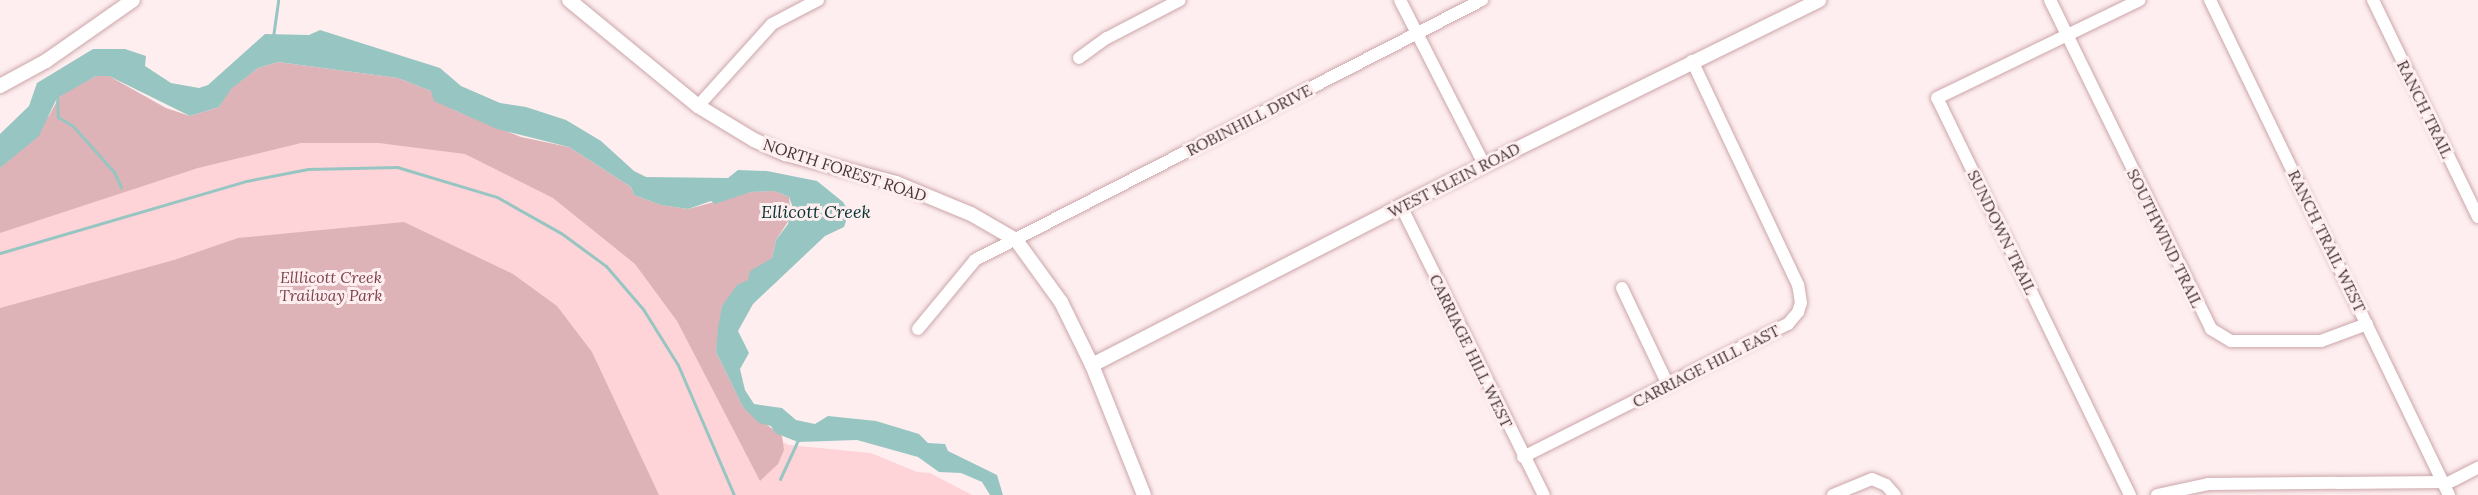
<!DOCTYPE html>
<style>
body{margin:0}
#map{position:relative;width:2478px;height:495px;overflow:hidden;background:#feeeef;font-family:Lora,serif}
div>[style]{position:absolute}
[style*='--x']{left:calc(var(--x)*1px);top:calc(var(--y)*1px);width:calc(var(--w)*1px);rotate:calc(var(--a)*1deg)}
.green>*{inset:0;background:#fed4d9}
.forest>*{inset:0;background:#ddb3b8}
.water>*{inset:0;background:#97c5c2}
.stream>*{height:3px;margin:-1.5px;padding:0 1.5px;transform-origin:1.5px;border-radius:1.5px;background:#97c5c2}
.roads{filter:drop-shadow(0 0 2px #cba6aa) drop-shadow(0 0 2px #cba6aa)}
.minor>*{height:12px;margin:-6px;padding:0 6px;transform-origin:6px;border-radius:6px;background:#fff}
.tertiary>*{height:14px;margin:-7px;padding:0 7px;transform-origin:7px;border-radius:7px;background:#fff}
span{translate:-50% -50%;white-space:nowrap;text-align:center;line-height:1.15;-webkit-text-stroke:6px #feeeef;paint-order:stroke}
.street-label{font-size:16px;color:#433436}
.park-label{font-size:16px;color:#7b424b;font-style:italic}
.water-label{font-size:18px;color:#083534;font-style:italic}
</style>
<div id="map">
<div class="green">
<i style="clip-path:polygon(233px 89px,694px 213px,756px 193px,763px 182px,783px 196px,719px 307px,713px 357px,764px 433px,789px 445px,871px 453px,917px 472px,930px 473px,972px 495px,0 495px,0 172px,219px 110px)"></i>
</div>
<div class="forest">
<i style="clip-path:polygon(278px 62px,398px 78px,431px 91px,454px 110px,521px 137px,569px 147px,631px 187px,634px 195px,661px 205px,688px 209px,751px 192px,775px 191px,789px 197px,791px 217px,776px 240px,772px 258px,722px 306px,716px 352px,743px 407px,782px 436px,784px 450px,778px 464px,760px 481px,677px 321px,635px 264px,553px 198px,465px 154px,379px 143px,301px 143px,198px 168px,0 233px,0 168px,49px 116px,60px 95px,96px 76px,109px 76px,166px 108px,190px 116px,219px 107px,230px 89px,258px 68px)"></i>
<i style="clip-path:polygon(404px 222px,513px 274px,557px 306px,592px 352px,659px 495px,0 495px,0 308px,174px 260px,238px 238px)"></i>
</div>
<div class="water">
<i style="clip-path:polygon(320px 30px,440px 68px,461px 86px,500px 103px,526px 107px,566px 120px,601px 141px,634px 171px,646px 177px,728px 178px,738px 170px,767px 171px,817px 181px,843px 202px,849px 212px,844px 227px,825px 236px,753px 304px,738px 331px,749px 353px,740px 369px,745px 390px,754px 404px,782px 408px,796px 420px,815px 424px,828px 416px,876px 421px,919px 434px,928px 443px,945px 444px,948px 451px,997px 475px,1003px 495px,990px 495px,982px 482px,961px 473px,939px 472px,918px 457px,857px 440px,798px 442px,775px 433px,771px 426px,759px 423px,743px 407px,716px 352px,718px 328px,722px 306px,737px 285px,748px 280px,750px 271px,772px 258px,776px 240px,788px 224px,792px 205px,789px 197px,775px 191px,751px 192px,715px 204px,711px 201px,688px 209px,661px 205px,634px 195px,631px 187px,569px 147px,497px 129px,434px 101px,431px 91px,398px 78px,278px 62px,258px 68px,231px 89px,219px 107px,190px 116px,109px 76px,96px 76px,57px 98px,39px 136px,0 168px,0 134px,29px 106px,37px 83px,93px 49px,125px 49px,146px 56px,145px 66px,171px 83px,199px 88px,208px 85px,265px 34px,309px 35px)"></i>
</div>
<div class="stream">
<i style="--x:273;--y:37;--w:37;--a:-82"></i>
<i style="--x:57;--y:94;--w:23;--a:88"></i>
<i style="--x:58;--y:117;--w:17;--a:31"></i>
<i style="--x:73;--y:126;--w:62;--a:48.3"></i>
<i style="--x:114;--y:172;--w:17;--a:65"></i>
<i style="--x:0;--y:253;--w:256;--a:-16.3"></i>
<i style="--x:246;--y:181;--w:63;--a:-11"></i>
<i style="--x:308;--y:169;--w:89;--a:-1.3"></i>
<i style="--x:397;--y:167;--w:104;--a:16.7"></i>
<i style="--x:497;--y:197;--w:73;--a:29.4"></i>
<i style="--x:561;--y:233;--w:56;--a:36.3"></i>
<i style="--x:606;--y:266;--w:57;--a:49.3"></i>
<i style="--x:643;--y:309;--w:66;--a:58"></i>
<i style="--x:678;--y:365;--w:142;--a:66.7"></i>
<i style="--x:780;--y:479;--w:43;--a:-65.2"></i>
</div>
<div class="roads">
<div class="minor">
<i style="--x:1400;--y:0;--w:184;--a:62.9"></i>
<i style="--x:2050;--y:0;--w:366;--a:63.9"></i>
<i style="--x:2211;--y:329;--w:23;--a:31"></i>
<i style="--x:2231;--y:341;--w:90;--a:0"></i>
<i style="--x:2321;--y:341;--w:49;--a:-20.3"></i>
<i style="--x:2210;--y:0;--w:550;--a:64.23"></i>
<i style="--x:2373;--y:0;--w:241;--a:64.2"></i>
<i style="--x:1079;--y:58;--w:34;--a:-36"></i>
<i style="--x:1107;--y:38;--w:82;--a:-27.5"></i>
<i style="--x:698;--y:106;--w:110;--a:-47.9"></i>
<i style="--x:772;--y:24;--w:52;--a:-27.6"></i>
<i style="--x:1401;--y:206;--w:322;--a:63.7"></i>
<i style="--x:1622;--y:288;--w:107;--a:64.6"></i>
<i style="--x:918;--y:329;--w:89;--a:-50.4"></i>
<i style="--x:975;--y:260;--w:570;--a:-27.15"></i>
<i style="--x:1523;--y:457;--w:297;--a:-26.7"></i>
<i style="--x:1788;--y:324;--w:16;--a:-50"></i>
<i style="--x:1798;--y:312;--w:9;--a:-72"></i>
<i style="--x:1801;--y:303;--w:18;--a:-99"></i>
<i style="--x:1798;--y:285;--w:248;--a:-115.3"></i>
<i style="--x:2444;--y:485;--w:38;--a:-27"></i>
<i style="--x:1833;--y:495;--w:42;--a:-22.3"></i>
<i style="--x:1872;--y:479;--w:15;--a:23"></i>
<i style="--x:1886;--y:485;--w:13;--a:48"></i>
<i style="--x:2130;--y:495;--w:441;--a:-115.9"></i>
<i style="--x:1937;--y:98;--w:225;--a:-25.8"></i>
<i style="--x:2157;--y:495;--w:52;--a:-12.2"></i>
<i style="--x:2208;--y:484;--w:235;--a:-0.5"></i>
</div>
<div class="tertiary">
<i style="--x:569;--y:0;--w:167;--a:39.4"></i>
<i style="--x:698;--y:106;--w:66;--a:31.3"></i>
<i style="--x:754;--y:140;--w:35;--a:24"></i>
<i style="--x:786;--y:154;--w:114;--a:14.8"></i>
<i style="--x:896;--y:183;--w:81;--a:22.5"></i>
<i style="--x:971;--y:214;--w:52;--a:30"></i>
<i style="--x:1016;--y:240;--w:77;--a:54"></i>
<i style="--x:1061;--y:302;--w:70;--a:63.8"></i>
<i style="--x:1092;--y:365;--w:140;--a:68.2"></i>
<i style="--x:0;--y:86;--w:52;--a:-28.5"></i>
<i style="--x:46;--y:61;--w:106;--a:-35"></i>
<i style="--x:1092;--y:365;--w:348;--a:-27.2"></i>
<i style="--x:1401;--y:206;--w:466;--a:-26.2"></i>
</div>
</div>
<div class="street-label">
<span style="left:2425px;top:109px;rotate:64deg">RANCH TRAIL</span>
<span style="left:1249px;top:120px;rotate:-27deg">ROBINHILL DRIVE</span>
<span style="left:845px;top:170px;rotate:18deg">NORTH FOREST ROAD</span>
<span style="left:1454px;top:180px;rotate:-27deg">WEST KLEIN ROAD</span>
<span style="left:2002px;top:232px;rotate:64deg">SUNDOWN TRAIL</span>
<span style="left:2165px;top:238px;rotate:64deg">SOUTHWIND TRAIL</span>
<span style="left:2327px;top:241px;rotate:64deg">RANCH TRAIL WEST</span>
<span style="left:1471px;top:351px;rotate:64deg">CARRIAGE HILL WEST</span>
<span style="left:1706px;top:366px;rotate:-27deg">CARRIAGE HILL EAST</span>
</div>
<div class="park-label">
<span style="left:331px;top:286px">Elllicott Creek<br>Trailway Park</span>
</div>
<div class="water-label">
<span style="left:816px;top:212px">Ellicott Creek</span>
</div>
</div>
